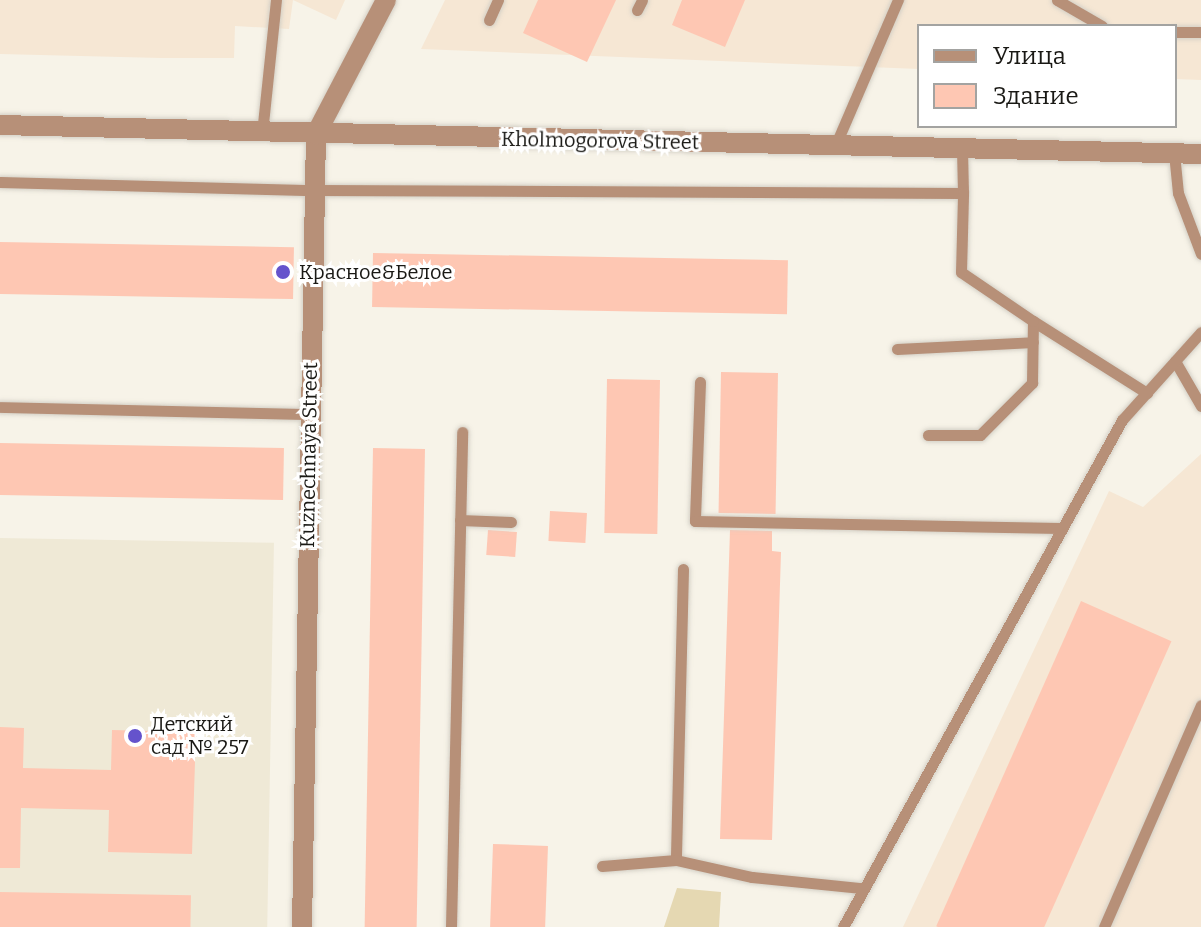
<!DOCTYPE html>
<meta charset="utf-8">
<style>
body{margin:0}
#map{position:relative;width:1201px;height:927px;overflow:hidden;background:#f7f3e8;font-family:Bitter,serif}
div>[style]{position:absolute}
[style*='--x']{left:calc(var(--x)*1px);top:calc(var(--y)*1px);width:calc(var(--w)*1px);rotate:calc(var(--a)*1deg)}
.industrial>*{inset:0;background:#f6e7d4}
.built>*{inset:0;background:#efe9d6;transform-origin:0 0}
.green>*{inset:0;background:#e5d8b2}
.building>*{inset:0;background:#fec7b3;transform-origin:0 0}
.roads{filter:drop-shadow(0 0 2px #d4d0c6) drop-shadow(0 0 2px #d4d0c6)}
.service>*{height:11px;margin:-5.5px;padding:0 5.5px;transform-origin:5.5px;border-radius:5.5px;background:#b79078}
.minor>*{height:20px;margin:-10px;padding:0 10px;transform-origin:10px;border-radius:10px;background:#b79078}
.tertiary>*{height:20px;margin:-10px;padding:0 10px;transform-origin:10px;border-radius:10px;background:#b79078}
.dots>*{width:22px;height:22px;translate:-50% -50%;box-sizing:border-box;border:4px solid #fff;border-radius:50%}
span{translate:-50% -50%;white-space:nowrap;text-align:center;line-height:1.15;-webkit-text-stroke:6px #fff;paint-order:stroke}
.street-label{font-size:20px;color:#1a1915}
.poi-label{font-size:20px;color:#1a1915}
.left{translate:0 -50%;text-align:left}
.legend{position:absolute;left:917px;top:24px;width:260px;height:104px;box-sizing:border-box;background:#fff;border:2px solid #a3a3a1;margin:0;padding:10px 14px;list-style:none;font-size:24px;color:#1a1915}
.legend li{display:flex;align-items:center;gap:16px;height:40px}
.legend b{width:40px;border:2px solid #a3a3a1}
</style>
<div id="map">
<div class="industrial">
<i style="clip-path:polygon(0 0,345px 0,336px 20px,293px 0,289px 29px,235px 26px,234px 58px,161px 58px,0 54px)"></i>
<i style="clip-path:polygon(445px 0,1201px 0,1201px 80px,1175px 79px,1175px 26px,919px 26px,919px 69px,421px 49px)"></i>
<i style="clip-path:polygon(1201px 454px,1201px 927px,903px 927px,1109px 491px,1143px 507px)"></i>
</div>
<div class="built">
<i style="left:0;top:538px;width:274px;height:389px;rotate:1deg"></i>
</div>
<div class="green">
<i style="clip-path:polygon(677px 888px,721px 892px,719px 927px,664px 927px)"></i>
</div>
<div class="building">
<i style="clip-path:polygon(538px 0,616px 0,587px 62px,523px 33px)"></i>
<i style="clip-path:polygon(682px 0,745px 0,725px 47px,672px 25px)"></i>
<i style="left:0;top:242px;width:294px;height:52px;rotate:1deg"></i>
<i style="left:373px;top:253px;width:415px;height:54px;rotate:1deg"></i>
<i style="left:721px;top:372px;width:57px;height:141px;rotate:1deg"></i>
<i style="left:607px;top:379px;width:53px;height:154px;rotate:1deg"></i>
<i style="left:0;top:443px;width:284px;height:52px;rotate:1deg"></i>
<i style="left:373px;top:448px;width:52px;height:479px;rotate:1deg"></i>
<i style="left:550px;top:511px;width:37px;height:30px;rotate:3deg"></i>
<i style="left:488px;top:530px;width:29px;height:25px;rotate:4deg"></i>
<i style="clip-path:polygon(730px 530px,772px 531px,772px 551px,781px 552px,772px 840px,720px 839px)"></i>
<i style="left:1081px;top:601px;width:99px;height:356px;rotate:24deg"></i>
<i style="clip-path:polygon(0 727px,24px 728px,23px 768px,111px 770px,112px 730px,196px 732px,192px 854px,108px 852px,109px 810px,21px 808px,20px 868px,0 868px)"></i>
<i style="left:493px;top:844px;width:55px;height:83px;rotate:2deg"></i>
<i style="left:0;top:892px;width:191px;height:35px;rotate:1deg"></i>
</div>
<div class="roads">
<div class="service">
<i style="--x:1057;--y:0;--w:52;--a:30"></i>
<i style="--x:637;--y:10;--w:11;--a:-63"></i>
<i style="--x:489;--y:20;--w:22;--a:-66"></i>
<i style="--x:1175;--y:32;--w:26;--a:0"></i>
<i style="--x:262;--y:133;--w:134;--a:-84"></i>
<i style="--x:835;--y:146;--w:159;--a:-66.7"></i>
<i style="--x:1174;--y:153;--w:40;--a:84.3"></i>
<i style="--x:1178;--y:193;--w:65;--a:69.3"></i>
<i style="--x:0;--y:182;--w:314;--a:1.5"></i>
<i style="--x:314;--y:190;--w:649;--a:0.26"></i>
<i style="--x:963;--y:193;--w:44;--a:-91.3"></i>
<i style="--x:1033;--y:321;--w:135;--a:32.3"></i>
<i style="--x:897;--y:349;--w:136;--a:-2.9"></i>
<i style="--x:1175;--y:361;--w:52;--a:60"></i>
<i style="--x:700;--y:382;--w:139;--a:92.1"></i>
<i style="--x:695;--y:521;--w:365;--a:1.1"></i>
<i style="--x:0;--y:407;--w:309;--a:1.3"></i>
<i style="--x:928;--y:435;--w:52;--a:0"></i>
<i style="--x:980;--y:435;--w:74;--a:-45"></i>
<i style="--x:1032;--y:383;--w:62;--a:-89.1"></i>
<i style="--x:1033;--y:321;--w:87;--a:-145.8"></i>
<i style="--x:961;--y:272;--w:79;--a:-88.5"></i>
<i style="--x:460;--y:520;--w:51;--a:2.2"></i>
<i style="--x:683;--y:569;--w:291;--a:91.4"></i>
<i style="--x:676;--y:860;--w:78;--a:12.6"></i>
<i style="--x:752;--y:877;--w:110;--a:5.8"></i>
<i style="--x:602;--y:866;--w:74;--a:-4.6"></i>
<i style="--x:451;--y:927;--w:495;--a:-88.7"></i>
<i style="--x:843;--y:927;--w:579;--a:-61.18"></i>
<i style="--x:1122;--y:420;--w:118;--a:-48.1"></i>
<i style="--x:1104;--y:927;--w:242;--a:-66.4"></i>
</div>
<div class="minor">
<i style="--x:302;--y:927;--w:793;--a:-88.99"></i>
<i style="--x:316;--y:134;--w:151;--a:-62.4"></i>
</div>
<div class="tertiary">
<i style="--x:0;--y:125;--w:1201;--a:1.38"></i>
</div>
</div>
<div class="dots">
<i style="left:283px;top:272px;background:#6553cc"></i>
<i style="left:135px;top:736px;background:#6553cc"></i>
</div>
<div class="street-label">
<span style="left:600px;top:141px;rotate:1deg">Kholmogorova Street</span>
<span style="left:309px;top:455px;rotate:-89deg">Kuznechnaya Street</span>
</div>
<div class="poi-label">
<span class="left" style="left:299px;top:272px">Красное&amp;Белое</span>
<span class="left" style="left:151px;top:736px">Детский<br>сад № 257</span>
</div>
<ul class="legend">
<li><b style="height:10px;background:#b79078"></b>Улица</li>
<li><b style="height:22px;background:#fec7b3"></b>Здание</li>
</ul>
</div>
